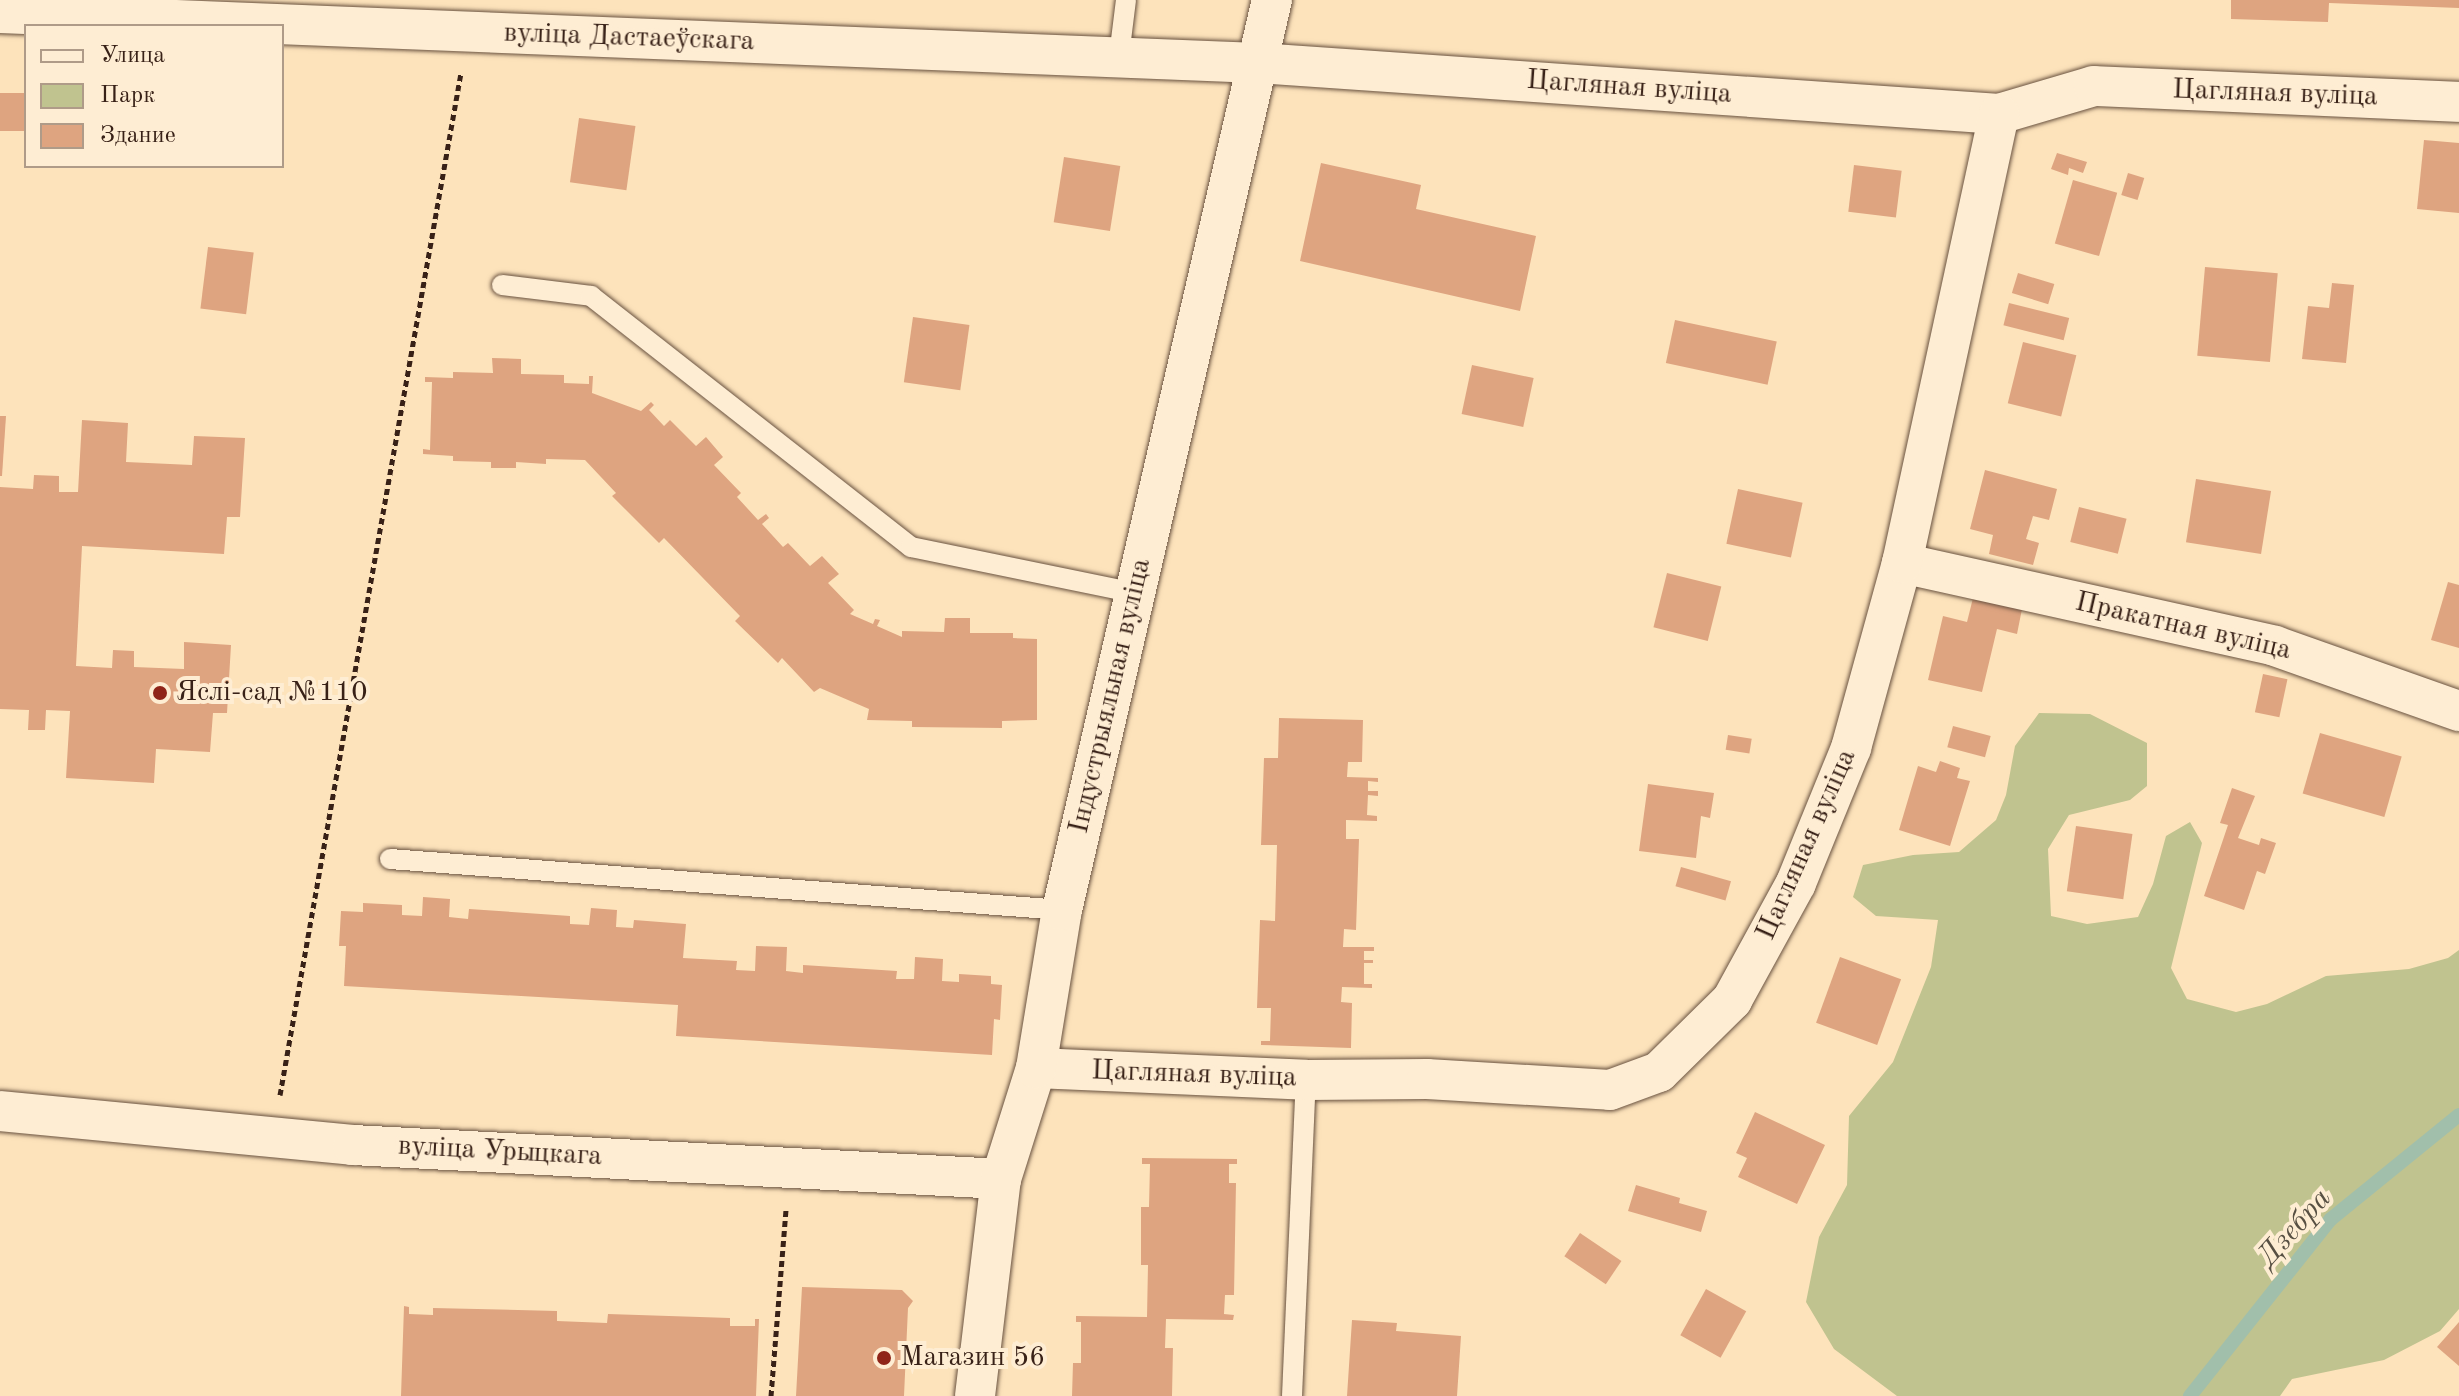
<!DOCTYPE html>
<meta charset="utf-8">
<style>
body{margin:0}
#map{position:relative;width:2459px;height:1396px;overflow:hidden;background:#fde3bb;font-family:"Old Standard TT",serif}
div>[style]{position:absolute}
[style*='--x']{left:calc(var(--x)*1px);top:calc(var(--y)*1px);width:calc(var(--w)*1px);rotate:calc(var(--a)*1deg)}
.green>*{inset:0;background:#c0c38f}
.stream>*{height:14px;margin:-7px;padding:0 7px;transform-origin:7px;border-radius:7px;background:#a1bfab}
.building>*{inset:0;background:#dea480;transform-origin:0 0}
.path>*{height:5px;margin-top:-2.5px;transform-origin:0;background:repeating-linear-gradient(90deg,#382117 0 6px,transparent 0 10px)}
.roads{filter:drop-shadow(0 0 2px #695240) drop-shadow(0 0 2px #695240)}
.service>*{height:20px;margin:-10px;padding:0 10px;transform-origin:10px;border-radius:10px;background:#feedd3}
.minor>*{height:40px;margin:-20px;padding:0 20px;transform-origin:20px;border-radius:20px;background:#feedd3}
.dots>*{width:22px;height:22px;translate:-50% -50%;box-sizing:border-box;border:4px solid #feedd3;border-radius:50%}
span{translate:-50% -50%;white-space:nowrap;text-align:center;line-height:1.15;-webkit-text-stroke:8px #feedd3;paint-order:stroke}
.street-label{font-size:28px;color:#382117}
.poi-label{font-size:28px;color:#382117}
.left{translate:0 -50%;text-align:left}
.water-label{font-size:30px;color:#585043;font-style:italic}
.legend{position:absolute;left:24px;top:24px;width:260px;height:144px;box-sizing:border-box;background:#feedd3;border:2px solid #af9b88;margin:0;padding:10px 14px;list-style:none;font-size:24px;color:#382117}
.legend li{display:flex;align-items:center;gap:16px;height:40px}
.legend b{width:40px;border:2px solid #af9b88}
</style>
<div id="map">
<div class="green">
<i style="clip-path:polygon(2039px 713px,2090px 714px,2147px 743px,2147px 786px,2130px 800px,2069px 815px,2048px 849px,2051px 916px,2087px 924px,2138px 917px,2153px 884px,2166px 836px,2190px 822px,2202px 843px,2171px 968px,2187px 999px,2236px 1012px,2267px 1004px,2326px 976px,2409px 969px,2448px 958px,2459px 950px,2459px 1309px,2440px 1331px,2384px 1360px,2292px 1379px,2280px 1396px,1897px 1396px,1834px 1349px,1806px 1302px,1819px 1237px,1847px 1185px,1849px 1116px,1893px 1062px,1931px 967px,1938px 920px,1876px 916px,1853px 897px,1863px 865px,1913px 855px,1959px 852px,1996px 820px,2006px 795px,2015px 746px)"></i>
</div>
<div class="stream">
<i style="--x:2190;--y:1396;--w:226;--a:-51.5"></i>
<i style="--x:2331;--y:1219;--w:165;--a:-39.1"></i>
</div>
<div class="building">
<i style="clip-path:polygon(2231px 0,2459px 0,2459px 8px,2329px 3px,2328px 22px,2231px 19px)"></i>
<i style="left:26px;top:93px;width:38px;height:26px;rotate:90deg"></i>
<i style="left:579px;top:118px;width:57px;height:65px;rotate:8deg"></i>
<i style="clip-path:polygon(2424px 140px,2459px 143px,2459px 213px,2417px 209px)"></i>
<i style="clip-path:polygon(2057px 153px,2087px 162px,2083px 173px,2069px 168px,2068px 175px,2051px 169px)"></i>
<i style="left:1064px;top:157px;width:57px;height:66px;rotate:9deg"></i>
<i style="clip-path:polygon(1321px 163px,1421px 185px,1416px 209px,1536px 236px,1520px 311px,1300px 261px)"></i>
<i style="left:1854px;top:165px;width:48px;height:47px;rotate:7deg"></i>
<i style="left:2128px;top:173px;width:17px;height:23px;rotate:17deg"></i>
<i style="left:2073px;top:180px;width:46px;height:66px;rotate:16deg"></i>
<i style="left:208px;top:247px;width:46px;height:62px;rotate:7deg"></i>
<i style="left:2205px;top:267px;width:73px;height:89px;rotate:5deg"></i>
<i style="left:2018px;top:273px;width:38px;height:21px;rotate:17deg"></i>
<i style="clip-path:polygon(2332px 283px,2354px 285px,2346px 363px,2302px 359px,2308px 306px,2329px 308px)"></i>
<i style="left:2009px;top:303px;width:62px;height:23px;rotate:14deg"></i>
<i style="left:913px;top:317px;width:57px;height:66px;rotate:8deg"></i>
<i style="left:1675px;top:320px;width:104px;height:44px;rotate:12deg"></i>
<i style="left:2023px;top:342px;width:55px;height:63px;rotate:14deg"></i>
<i style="clip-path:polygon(492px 358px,521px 359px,521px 374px,564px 375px,564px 383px,589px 384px,589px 376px,593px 376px,592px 393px,641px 411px,651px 402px,654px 405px,649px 410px,664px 426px,670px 420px,696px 446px,706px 437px,723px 457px,714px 465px,741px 493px,737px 497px,758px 520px,766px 514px,769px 518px,762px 524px,783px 547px,788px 543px,810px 566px,822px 556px,839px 574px,828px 583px,854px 610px,850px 614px,873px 624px,875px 619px,880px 620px,877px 626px,902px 637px,902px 631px,944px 632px,945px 618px,970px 618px,970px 633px,1013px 633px,1013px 638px,1037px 639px,1037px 720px,1002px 721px,1002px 728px,912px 727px,912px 721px,867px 720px,869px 709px,820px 688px,814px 692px,782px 658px,778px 663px,735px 621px,740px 616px,664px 538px,659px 543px,612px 496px,616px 493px,585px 460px,546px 459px,546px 464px,516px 462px,516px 468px,491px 468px,491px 462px,453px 461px,453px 456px,423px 454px,423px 449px,430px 450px,432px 382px,425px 382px,425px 377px,453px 378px,453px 372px,493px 373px)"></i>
<i style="left:1472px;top:365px;width:63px;height:50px;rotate:12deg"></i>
<i style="clip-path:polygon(0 416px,6px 416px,2px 476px,0 476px)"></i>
<i style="clip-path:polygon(82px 420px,128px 423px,126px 462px,192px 465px,194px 436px,245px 438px,240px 517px,227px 517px,224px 554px,82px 546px,76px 666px,112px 668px,113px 650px,134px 651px,134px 667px,184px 669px,184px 642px,231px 645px,227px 713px,213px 713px,210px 752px,156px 749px,154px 783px,66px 778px,70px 711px,46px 710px,45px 730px,28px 730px,29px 710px,0 709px,0 487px,33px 489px,34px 475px,59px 476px,59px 492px,78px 492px)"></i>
<i style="clip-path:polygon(1985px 470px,2057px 489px,2049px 520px,2033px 516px,2026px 539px,2039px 543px,2033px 565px,1989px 554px,1993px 535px,1970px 529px)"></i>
<i style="left:2196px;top:479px;width:76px;height:64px;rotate:9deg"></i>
<i style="left:1738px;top:489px;width:66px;height:56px;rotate:12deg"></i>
<i style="left:2079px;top:507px;width:49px;height:36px;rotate:14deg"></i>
<i style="left:1667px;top:573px;width:56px;height:56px;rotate:14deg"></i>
<i style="clip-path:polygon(2448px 582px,2459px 585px,2459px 648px,2431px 640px)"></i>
<i style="clip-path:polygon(1973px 598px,2022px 609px,2017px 634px,1997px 629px,1982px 692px,1928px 680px,1943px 616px,1967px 622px)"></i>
<i style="left:2263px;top:674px;width:25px;height:39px;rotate:12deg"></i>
<i style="clip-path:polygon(1279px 718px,1363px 720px,1362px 762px,1348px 762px,1347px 777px,1378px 778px,1378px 782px,1368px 781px,1368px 791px,1378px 791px,1378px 796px,1368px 795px,1367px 815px,1377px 816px,1377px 821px,1346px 820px,1346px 839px,1359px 839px,1356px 930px,1344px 929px,1343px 947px,1374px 947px,1374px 951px,1364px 951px,1364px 960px,1373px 960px,1373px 963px,1364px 963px,1364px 984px,1372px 984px,1372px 988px,1342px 987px,1341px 1002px,1352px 1003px,1351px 1048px,1261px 1045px,1261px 1041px,1270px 1041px,1271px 1008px,1257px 1008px,1260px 920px,1275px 921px,1277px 845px,1261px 845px,1264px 758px,1278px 758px)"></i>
<i style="left:1953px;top:726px;width:39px;height:22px;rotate:15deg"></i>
<i style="left:2320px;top:733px;width:85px;height:63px;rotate:16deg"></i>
<i style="left:1728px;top:735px;width:24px;height:15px;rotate:9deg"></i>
<i style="clip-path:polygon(1940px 761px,1960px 768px,1957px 778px,1970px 781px,1950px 846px,1899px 830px,1918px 766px,1936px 772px)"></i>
<i style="clip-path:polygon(1648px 784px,1714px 793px,1710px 818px,1701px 816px,1696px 858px,1639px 851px)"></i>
<i style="clip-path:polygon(2232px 788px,2255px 796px,2238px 838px,2259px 845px,2261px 838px,2276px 843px,2265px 874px,2257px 871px,2244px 910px,2204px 896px,2228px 825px,2220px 823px)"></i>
<i style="left:2076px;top:826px;width:57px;height:66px;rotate:8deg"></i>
<i style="left:1681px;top:867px;width:52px;height:20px;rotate:16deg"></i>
<i style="clip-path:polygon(423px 897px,450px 899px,449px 917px,468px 919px,469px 909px,570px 916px,570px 924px,589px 925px,591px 908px,617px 910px,616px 927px,633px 928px,634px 920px,686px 924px,683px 958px,737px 961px,736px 970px,755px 971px,756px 946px,787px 947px,786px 971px,803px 973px,803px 965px,897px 971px,896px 979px,914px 979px,915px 957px,943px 959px,942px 981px,959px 982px,959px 974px,991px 976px,991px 984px,1002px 985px,1000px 1020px,994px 1019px,992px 1055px,676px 1036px,678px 1005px,344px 986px,346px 946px,339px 946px,341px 911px,363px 912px,363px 903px,402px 905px,402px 915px,422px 916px)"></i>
<i style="left:1840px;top:957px;width:65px;height:70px;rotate:20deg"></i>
<i style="clip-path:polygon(1755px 1112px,1825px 1145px,1797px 1204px,1738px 1177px,1747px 1158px,1736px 1153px)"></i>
<i style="clip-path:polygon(1142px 1158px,1237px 1159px,1237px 1164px,1229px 1164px,1229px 1183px,1236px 1183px,1234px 1295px,1225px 1295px,1224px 1314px,1234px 1315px,1233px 1320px,1166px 1319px,1165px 1348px,1173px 1348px,1172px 1396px,1072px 1396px,1073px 1363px,1081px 1363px,1081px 1322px,1076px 1322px,1076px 1316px,1147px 1317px,1148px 1265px,1141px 1265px,1141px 1207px,1149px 1207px,1150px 1164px,1142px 1164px)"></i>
<i style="clip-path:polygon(1636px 1185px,1680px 1198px,1679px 1203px,1707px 1211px,1701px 1232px,1628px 1211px)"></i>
<i style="left:1580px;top:1233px;width:50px;height:28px;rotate:34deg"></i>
<i style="clip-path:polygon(802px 1287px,902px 1290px,913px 1301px,908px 1308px,904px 1396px,796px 1396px)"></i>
<i style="left:1706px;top:1289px;width:46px;height:53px;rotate:29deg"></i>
<i style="clip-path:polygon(404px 1306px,409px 1307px,409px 1314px,433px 1315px,433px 1308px,557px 1311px,557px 1321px,607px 1323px,608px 1314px,730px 1318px,730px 1326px,755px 1326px,755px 1319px,759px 1319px,756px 1396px,401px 1396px)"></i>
<i style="clip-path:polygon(1352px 1320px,1397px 1323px,1396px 1331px,1461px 1336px,1457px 1396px,1347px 1396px)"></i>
<i style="clip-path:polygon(2459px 1322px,2459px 1366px,2437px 1347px)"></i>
</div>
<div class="path">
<i style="--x:280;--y:1095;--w:1038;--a:-79.96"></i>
<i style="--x:771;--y:1396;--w:187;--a:-85.4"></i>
</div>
<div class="roads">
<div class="service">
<i style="--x:1119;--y:56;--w:56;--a:-82.9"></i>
<i style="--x:502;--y:285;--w:90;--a:7"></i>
<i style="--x:591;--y:296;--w:407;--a:38.1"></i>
<i style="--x:911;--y:547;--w:229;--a:11.6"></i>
<i style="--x:390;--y:859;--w:674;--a:4.34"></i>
<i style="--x:1292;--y:1396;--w:316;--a:-87.5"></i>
</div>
<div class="minor">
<i style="--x:0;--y:13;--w:1259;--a:2.28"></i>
<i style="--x:1258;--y:63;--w:743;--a:3.94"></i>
<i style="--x:1999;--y:114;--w:99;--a:-16.4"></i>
<i style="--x:2094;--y:86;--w:365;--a:2.5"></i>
<i style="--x:1902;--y:563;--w:382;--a:12.5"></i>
<i style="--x:2275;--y:646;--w:195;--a:19.5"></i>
<i style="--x:1036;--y:1068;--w:270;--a:2.5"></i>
<i style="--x:1306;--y:1080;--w:121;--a:-0.5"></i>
<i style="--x:1427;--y:1079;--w:183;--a:3.4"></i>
<i style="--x:1610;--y:1090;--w:52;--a:-20.2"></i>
<i style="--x:1659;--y:1072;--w:103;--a:-44.6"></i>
<i style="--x:1732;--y:1000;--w:133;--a:-61.3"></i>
<i style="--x:1796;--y:883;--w:146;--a:-67.8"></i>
<i style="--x:1851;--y:748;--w:192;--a:-74.6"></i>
<i style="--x:1902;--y:563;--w:459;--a:-77.8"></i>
<i style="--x:0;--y:1111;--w:355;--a:5.5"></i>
<i style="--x:353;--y:1145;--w:649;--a:3"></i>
<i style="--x:975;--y:1396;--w:219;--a:-83.2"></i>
<i style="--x:1001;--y:1179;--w:116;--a:-72.5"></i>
<i style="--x:1036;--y:1068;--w:160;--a:-80.7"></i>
<i style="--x:1062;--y:910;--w:934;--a:-77.01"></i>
</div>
</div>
<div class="dots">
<i style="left:160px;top:693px;background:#8f2418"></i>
<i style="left:884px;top:1358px;background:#8f2418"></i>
</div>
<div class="street-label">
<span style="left:629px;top:38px;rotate:2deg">вуліца Дастаеўскага</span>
<span style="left:1629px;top:88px;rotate:4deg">Цагляная вуліца</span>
<span style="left:2275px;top:94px;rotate:2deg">Цагляная вуліца</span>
<span style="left:2183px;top:627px;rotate:13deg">Пракатная вуліца</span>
<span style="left:1111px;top:696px;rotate:-77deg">Індустрыяльная вуліца</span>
<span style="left:1807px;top:845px;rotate:-66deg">Цагляная вуліца</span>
<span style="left:1194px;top:1075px;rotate:2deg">Цагляная вуліца</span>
<span style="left:500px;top:1152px;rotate:3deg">вуліца Урыцкага</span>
</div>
<div class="poi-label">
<span class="left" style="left:176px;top:693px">Яслі-сад №110</span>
<span class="left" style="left:900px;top:1358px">Магазин 56</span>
</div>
<div class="water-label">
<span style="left:2295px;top:1228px;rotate:-48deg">Дзебра</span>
</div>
<ul class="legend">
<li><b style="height:10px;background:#feedd3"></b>Улица</li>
<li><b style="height:22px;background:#c0c38f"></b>Парк</li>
<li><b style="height:22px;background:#dea480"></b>Здание</li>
</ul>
</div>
